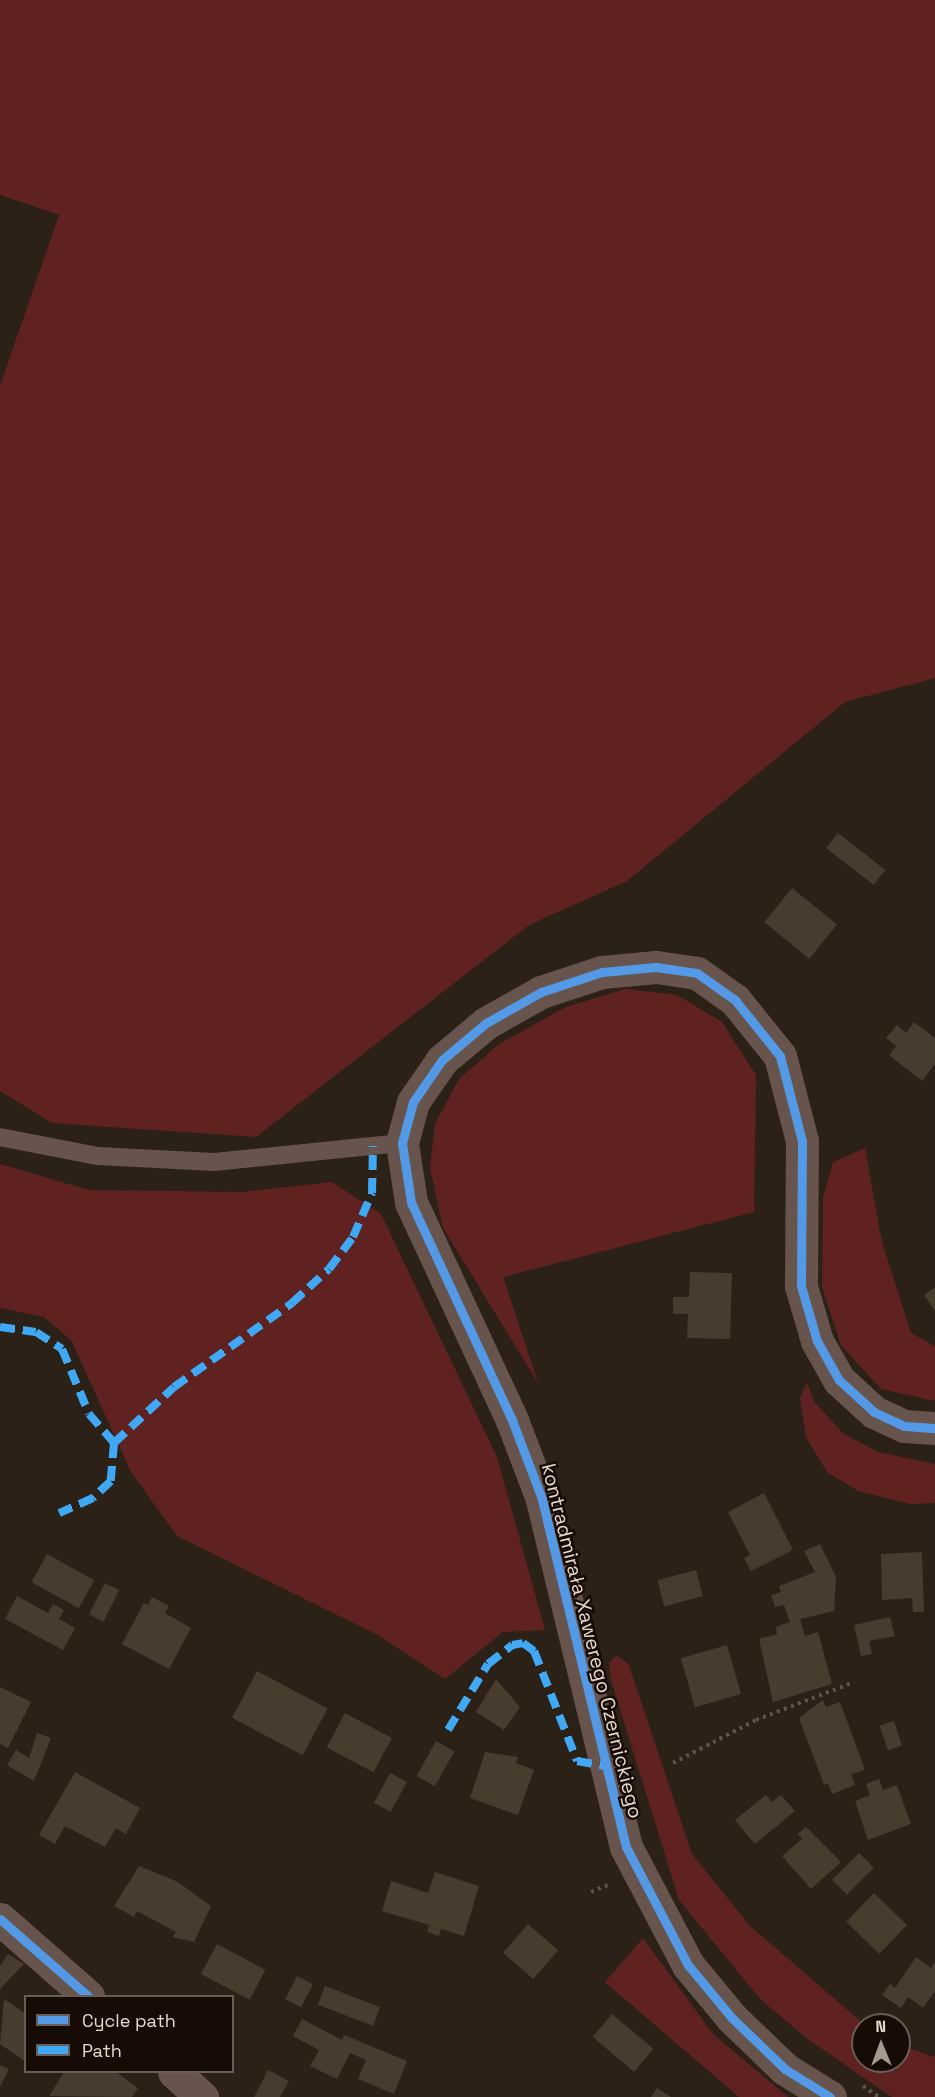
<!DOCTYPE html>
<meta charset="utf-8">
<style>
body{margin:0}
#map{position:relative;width:935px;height:2097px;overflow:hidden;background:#2c2117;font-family:"Space Grotesk",sans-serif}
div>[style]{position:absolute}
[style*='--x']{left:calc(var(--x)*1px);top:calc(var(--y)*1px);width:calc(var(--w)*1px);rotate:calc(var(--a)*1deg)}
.green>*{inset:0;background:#602220}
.building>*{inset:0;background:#473c2e;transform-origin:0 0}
.path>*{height:4px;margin-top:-2px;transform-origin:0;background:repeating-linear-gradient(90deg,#62534c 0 3px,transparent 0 7.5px)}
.service>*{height:18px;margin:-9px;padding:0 9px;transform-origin:9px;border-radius:9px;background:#67544c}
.minor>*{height:33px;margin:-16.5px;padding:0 16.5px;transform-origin:16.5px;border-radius:16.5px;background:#67544c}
.tertiary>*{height:33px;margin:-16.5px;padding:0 16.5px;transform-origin:16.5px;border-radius:16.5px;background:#67544c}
.quiet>*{height:8px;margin-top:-4px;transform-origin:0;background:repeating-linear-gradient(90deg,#3fa9f5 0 15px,transparent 0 23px)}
.cycleway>*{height:9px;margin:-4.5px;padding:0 4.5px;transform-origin:4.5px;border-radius:4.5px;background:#5399e6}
span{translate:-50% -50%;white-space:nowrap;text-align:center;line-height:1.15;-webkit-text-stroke:5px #160c05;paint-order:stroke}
.street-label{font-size:20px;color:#e6d8cd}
.legend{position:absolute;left:24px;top:1995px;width:210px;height:78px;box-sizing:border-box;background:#160c05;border:2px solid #695e55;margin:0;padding:8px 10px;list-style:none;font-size:18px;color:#e6d8cd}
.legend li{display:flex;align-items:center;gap:12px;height:30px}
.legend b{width:30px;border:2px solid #695e55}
.north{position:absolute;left:851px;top:2013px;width:60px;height:60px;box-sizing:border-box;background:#160c05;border:2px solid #695e55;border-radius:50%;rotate:359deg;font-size:16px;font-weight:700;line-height:24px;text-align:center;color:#e6d8cd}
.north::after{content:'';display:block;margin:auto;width:21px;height:27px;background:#a5988d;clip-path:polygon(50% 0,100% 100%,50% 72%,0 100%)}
</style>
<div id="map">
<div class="green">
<i style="clip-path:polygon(0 0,935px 0,935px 678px,845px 702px,627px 881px,529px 925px,256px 1137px,52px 1123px,0 1091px,0 386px,59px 215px,0 195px)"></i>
<i style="clip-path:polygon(625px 989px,677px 995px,722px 1022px,756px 1075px,754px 1212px,503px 1277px,569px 1476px,538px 1383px,443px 1228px,430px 1168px,435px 1124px,459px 1079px,499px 1044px,566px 1007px)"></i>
<i style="clip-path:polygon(865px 1148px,882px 1242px,911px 1333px,935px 1346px,935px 1401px,881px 1389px,841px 1345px,822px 1287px,823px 1198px,833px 1162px)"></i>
<i style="clip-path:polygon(0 1164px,89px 1190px,241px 1192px,332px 1182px,381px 1214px,497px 1457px,545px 1630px,503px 1632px,445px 1679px,376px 1634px,177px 1536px,131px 1472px,71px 1340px,44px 1317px,0 1308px)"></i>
<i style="clip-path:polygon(807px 1382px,815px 1403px,844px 1434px,878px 1452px,935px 1464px,935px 1503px,910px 1504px,858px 1491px,827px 1472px,806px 1437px,800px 1398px)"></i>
<i style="clip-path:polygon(617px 1655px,629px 1665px,692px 1854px,750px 1926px,865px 2025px,863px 2061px,899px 2061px,899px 2045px,935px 2057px,935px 2097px,892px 2097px,809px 2040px,761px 2000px,679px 1900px,611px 1680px,609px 1663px)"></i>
<i style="clip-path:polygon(643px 1938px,713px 2034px,788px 2097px,739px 2097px,605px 1982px)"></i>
</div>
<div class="building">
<i style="left:838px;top:833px;width:60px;height:19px;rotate:38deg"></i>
<i style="left:792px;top:888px;width:58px;height:44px;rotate:39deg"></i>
<i style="clip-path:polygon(914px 1022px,935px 1038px,935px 1064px,922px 1081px,889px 1055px,896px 1046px,886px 1038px,897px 1025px,906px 1033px)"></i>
<i style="clip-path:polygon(690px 1272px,732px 1273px,730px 1339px,687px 1338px,688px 1314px,673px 1314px,673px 1297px,689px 1297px)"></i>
<i style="clip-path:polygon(935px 1287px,935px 1311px,924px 1295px)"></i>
<i style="clip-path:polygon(764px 1493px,793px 1550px,751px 1571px,744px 1558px,750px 1555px,728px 1512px)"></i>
<i style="clip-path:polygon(820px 1544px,836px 1577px,834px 1611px,800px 1619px,805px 1636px,818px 1632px,832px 1684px,773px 1702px,759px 1639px,777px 1634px,776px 1627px,790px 1622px,784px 1605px,775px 1607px,771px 1595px,781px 1592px,779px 1586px,815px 1572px,804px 1551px)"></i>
<i style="clip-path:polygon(922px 1552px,924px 1612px,913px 1612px,912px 1598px,882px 1600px,881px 1554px)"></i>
<i style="left:47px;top:1554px;width:54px;height:32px;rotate:29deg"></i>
<i style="left:696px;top:1570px;width:27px;height:40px;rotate:75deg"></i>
<i style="left:105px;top:1583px;width:16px;height:35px;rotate:27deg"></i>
<i style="clip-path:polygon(17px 1596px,48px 1613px,53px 1604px,64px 1610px,59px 1619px,75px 1628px,63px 1650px,5px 1619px)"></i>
<i style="clip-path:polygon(152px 1597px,169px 1606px,165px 1613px,191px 1628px,169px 1669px,122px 1644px,144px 1603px,148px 1605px)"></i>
<i style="clip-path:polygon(890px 1617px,895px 1636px,869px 1641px,872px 1654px,861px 1656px,854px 1625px)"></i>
<i style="left:727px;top:1645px;width:51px;height:48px;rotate:74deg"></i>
<i style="left:257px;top:1671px;width:80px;height:53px;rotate:28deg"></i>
<i style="clip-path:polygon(496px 1679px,520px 1707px,504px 1730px,476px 1712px)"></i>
<i style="clip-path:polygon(0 1687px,31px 1702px,8px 1748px,0 1744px)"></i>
<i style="clip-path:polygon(823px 1700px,826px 1707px,840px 1702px,865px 1770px,851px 1774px,855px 1785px,832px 1794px,828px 1783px,824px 1785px,799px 1718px)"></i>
<i style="left:345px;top:1713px;width:53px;height:39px;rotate:28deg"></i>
<i style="left:894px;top:1721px;width:26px;height:15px;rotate:72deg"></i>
<i style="clip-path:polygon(37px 1733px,51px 1738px,34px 1781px,7px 1765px,16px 1750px,29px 1758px)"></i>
<i style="left:436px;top:1741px;width:21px;height:40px;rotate:29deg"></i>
<i style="clip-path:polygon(485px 1752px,518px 1757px,516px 1763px,534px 1770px,518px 1815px,470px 1798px)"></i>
<i style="clip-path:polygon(75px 1772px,140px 1808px,126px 1834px,116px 1828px,105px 1847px,65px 1826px,55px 1844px,39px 1835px)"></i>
<i style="left:390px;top:1773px;width:19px;height:34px;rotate:28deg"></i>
<i style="clip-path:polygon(879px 1779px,883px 1790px,897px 1785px,911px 1824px,868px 1840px,855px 1801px,870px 1795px,866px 1784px)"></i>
<i style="clip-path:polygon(766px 1795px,772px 1802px,781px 1795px,795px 1811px,755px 1844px,735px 1820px)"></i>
<i style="clip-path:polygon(806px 1827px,841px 1862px,811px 1889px,782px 1856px,802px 1839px,798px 1834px)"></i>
<i style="left:859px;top:1853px;width:21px;height:38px;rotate:45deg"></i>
<i style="clip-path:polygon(139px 1866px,178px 1882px,211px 1906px,194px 1942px,173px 1937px,176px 1932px,137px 1911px,134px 1917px,114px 1906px)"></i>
<i style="clip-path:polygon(435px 1872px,479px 1886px,464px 1936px,441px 1929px,439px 1936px,427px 1932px,429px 1925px,382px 1911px,391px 1881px,428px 1893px)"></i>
<i style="left:874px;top:1893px;width:46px;height:40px;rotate:44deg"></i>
<i style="left:528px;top:1924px;width:40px;height:38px;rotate:41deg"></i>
<i style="left:217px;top:1944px;width:55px;height:34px;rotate:28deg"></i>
<i style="clip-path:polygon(8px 1954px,24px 1964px,0 1989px,0 1966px)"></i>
<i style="clip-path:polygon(916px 1957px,931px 1968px,935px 1962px,935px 1991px,923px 2008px,908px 1997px,901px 2008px,882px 1995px,890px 1984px,895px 1988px)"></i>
<i style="left:297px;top:1976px;width:18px;height:26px;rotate:27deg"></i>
<i style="left:325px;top:1986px;width:59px;height:20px;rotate:21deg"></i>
<i style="clip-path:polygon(4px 1999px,26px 2014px,26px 2062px,0 2044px)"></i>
<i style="left:612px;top:2014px;width:54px;height:30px;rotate:40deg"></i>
<i style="clip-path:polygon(302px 2019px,342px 2040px,344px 2035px,407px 2061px,394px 2094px,358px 2079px,366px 2060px,350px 2053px,337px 2079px,310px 2066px,319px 2050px,293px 2036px)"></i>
<i style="clip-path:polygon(0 2065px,9px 2069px,0 2087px)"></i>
<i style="clip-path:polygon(268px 2070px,289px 2081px,280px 2097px,254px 2097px)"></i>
<i style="clip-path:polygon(64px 2072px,116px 2072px,138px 2088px,132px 2097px,49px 2096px)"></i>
<i style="clip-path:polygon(657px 2088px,671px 2097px,651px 2097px)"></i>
</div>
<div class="path">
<i style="--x:673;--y:1763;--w:93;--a:-27.4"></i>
<i style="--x:756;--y:1720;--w:105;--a:-21.2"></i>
<i style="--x:591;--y:1892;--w:21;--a:-23"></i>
<i style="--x:863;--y:2086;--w:19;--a:35"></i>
</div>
<div class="service">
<i style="--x:0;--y:1137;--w:100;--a:11"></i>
<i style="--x:98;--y:1156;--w:116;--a:3"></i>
<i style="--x:214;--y:1162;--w:189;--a:-5.8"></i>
</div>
<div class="minor">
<i style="--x:0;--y:1919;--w:117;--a:41.2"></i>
<i style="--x:174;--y:2072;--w:38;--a:42"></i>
</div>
<div class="tertiary">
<i style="--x:830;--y:2097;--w:53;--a:-148.1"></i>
<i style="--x:785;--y:2069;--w:74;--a:-136.1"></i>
<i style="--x:732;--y:2018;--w:69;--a:-129.7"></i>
<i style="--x:688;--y:1965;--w:133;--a:-117.7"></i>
<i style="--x:626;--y:1847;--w:358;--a:-103.6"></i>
<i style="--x:542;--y:1499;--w:85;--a:-110.8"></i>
<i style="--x:512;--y:1420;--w:240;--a:-114.9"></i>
<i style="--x:411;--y:1202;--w:60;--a:-98.7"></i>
<i style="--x:402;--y:1143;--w:42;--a:-75"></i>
<i style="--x:413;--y:1102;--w:51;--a:-55.4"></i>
<i style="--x:442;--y:1060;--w:57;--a:-40.1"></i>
<i style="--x:486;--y:1023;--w:63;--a:-29.4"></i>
<i style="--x:541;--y:992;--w:64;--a:-18.2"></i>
<i style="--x:602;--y:972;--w:54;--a:-5.3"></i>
<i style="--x:656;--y:967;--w:41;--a:8.3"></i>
<i style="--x:697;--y:973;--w:47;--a:35.4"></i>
<i style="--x:735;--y:1000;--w:72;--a:51.2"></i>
<i style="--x:780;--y:1056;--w:88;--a:75.5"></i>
<i style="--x:802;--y:1141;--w:145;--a:90.4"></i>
<i style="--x:801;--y:1286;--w:57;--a:73.8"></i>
<i style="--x:817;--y:1341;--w:45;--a:60.6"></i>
<i style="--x:839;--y:1380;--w:47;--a:42.4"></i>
<i style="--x:874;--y:1412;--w:33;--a:25"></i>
<i style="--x:904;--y:1426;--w:31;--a:4"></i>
</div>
<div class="quiet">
<i style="--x:0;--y:1327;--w:36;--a:8"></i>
<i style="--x:36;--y:1332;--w:31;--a:33"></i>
<i style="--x:62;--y:1349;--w:70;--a:67.4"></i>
<i style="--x:89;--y:1414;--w:38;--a:49"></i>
<i style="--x:114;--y:1443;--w:38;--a:95"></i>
<i style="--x:111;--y:1481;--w:25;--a:137"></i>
<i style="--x:93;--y:1498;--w:37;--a:156"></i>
<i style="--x:114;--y:1443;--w:82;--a:-43"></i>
<i style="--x:174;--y:1387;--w:145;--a:-35.4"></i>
<i style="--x:292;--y:1303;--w:50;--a:-42.6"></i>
<i style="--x:329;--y:1269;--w:40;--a:-53"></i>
<i style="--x:353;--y:1237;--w:48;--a:-66.6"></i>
<i style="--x:372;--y:1193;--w:47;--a:-88.8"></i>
<i style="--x:448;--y:1730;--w:77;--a:-58.8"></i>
<i style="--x:488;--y:1664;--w:31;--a:-38"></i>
<i style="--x:512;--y:1645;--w:11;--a:-10"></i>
<i style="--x:523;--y:1643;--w:14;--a:36"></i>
<i style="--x:534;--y:1651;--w:118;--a:68.6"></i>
<i style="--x:577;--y:1761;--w:27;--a:10"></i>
</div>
<div class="cycleway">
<i style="--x:0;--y:1919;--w:117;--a:41.2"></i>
<i style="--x:830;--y:2097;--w:53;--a:-148.1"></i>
<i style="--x:785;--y:2069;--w:74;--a:-136.1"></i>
<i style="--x:732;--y:2018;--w:69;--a:-129.7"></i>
<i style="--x:688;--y:1965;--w:133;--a:-117.7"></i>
<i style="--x:626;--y:1847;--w:358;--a:-103.6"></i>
<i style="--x:542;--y:1499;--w:85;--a:-110.8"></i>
<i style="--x:512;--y:1420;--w:240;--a:-114.9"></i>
<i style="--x:411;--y:1202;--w:60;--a:-98.7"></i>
<i style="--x:402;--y:1143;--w:42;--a:-75"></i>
<i style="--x:413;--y:1102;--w:51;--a:-55.4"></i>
<i style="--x:442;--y:1060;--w:57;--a:-40.1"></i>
<i style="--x:486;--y:1023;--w:63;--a:-29.4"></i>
<i style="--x:541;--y:992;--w:64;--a:-18.2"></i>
<i style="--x:602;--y:972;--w:54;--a:-5.3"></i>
<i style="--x:656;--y:967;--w:41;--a:8.3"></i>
<i style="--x:697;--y:973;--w:47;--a:35.4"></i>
<i style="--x:735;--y:1000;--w:72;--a:51.2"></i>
<i style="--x:780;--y:1056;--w:88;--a:75.5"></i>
<i style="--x:802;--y:1141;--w:145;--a:90.4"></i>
<i style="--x:801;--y:1286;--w:57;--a:73.8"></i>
<i style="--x:817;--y:1341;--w:45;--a:60.6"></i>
<i style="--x:839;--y:1380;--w:47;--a:42.4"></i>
<i style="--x:874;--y:1412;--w:33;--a:25"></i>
<i style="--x:904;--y:1426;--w:31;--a:4"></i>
</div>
<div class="street-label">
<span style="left:592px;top:1641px;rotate:76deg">kontradmirała Xawerego Czernickiego</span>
</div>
<ul class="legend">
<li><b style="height:8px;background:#5399e6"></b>Cycle path</li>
<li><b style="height:8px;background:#3fa9f5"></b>Path</li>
</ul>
<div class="north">N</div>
</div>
